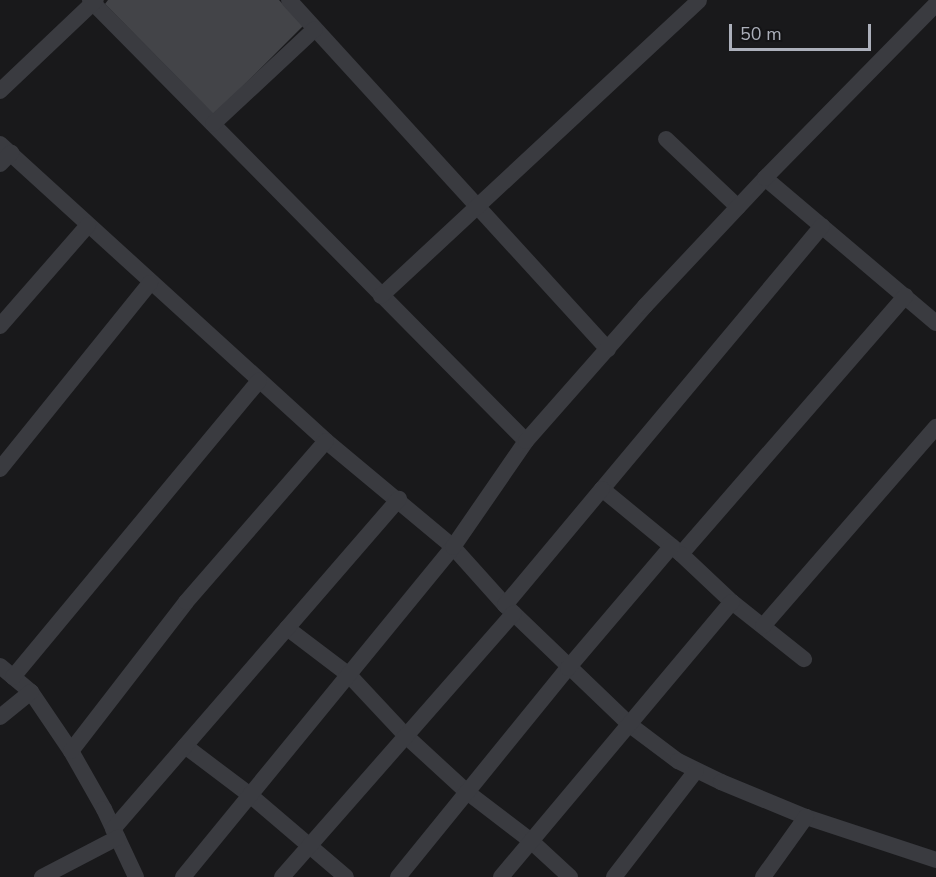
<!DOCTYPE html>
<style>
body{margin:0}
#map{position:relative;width:936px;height:877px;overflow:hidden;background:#19191b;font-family:"Nunito Sans",sans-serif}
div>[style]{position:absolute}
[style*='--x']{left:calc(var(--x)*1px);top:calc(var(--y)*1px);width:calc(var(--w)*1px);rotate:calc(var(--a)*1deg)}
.building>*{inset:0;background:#434448}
.street>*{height:16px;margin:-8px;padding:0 8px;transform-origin:8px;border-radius:8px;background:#3a3b40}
span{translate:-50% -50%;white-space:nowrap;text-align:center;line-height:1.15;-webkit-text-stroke:4.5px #141416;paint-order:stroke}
.scale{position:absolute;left:729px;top:24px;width:142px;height:27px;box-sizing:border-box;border:3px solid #acb0bb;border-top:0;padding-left:8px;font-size:18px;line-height:21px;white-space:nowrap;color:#acb0bb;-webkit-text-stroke:4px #141416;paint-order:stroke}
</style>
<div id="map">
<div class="building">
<i style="clip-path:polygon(108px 0,279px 0,303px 26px,214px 115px,105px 4px)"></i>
</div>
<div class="street">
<i style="--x:90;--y:0;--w:620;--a:45.33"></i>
<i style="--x:289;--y:0;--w:473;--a:47.6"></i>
<i style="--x:0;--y:91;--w:132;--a:-43.5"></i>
<i style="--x:213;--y:124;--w:139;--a:-43"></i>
<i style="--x:666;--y:139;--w:99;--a:43.4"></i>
<i style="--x:0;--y:144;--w:441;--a:42.3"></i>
<i style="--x:326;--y:441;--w:165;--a:39.8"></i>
<i style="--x:453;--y:547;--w:78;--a:48.1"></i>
<i style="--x:505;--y:605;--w:173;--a:43.8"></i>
<i style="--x:630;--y:725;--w:60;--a:36.9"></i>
<i style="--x:678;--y:761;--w:48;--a:26"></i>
<i style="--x:721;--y:782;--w:92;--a:22.4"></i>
<i style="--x:806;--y:817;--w:137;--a:18.3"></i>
<i style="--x:0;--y:164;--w:16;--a:-45"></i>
<i style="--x:765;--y:178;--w:224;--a:40.3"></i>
<i style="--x:822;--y:226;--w:343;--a:129.9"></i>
<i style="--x:602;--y:489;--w:102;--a:39.4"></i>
<i style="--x:681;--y:554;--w:342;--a:-49"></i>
<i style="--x:381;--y:296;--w:434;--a:-42.9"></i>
<i style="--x:0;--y:326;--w:134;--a:-48.9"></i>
<i style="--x:0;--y:469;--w:239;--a:-51.1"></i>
<i style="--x:681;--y:554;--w:70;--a:43.3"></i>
<i style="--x:732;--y:602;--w:92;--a:38.4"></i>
<i style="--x:505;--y:605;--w:151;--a:-50.1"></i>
<i style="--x:763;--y:626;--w:264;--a:-49"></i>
<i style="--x:287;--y:628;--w:78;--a:37.2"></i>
<i style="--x:349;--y:675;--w:83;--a:46.9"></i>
<i style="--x:406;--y:736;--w:83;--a:42.6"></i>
<i style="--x:467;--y:792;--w:81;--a:37.4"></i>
<i style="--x:531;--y:841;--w:53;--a:42.7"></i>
<i style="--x:0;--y:666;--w:40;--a:40"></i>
<i style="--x:31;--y:692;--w:71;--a:55.9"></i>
<i style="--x:71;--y:751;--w:67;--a:60.4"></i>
<i style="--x:104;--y:809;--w:75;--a:64.8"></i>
<i style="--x:13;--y:677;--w:385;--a:-50.3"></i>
<i style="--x:0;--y:717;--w:40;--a:-39"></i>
<i style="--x:185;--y:746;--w:81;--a:37"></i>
<i style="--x:250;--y:795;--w:126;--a:40.5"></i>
<i style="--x:71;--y:751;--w:188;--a:-52.3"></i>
<i style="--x:186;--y:602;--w:213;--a:-49"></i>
<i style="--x:113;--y:829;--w:437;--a:-49.1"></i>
<i style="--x:42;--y:877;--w:85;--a:-27.5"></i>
<i style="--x:183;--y:877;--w:426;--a:-50.7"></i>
<i style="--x:453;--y:547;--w:129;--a:-55.4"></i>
<i style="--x:526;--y:441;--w:180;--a:-48.6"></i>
<i style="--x:645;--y:306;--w:175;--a:-46.8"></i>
<i style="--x:765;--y:178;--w:244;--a:-45.5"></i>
<i style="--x:282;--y:877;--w:351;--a:-48.7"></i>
<i style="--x:398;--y:877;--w:269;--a:-50.9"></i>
<i style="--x:568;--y:668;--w:160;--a:-49.6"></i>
<i style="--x:501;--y:877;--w:359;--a:-50"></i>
<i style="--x:614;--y:877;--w:134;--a:-52.3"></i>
<i style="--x:763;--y:877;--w:74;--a:-54.4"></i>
</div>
<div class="scale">50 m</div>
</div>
